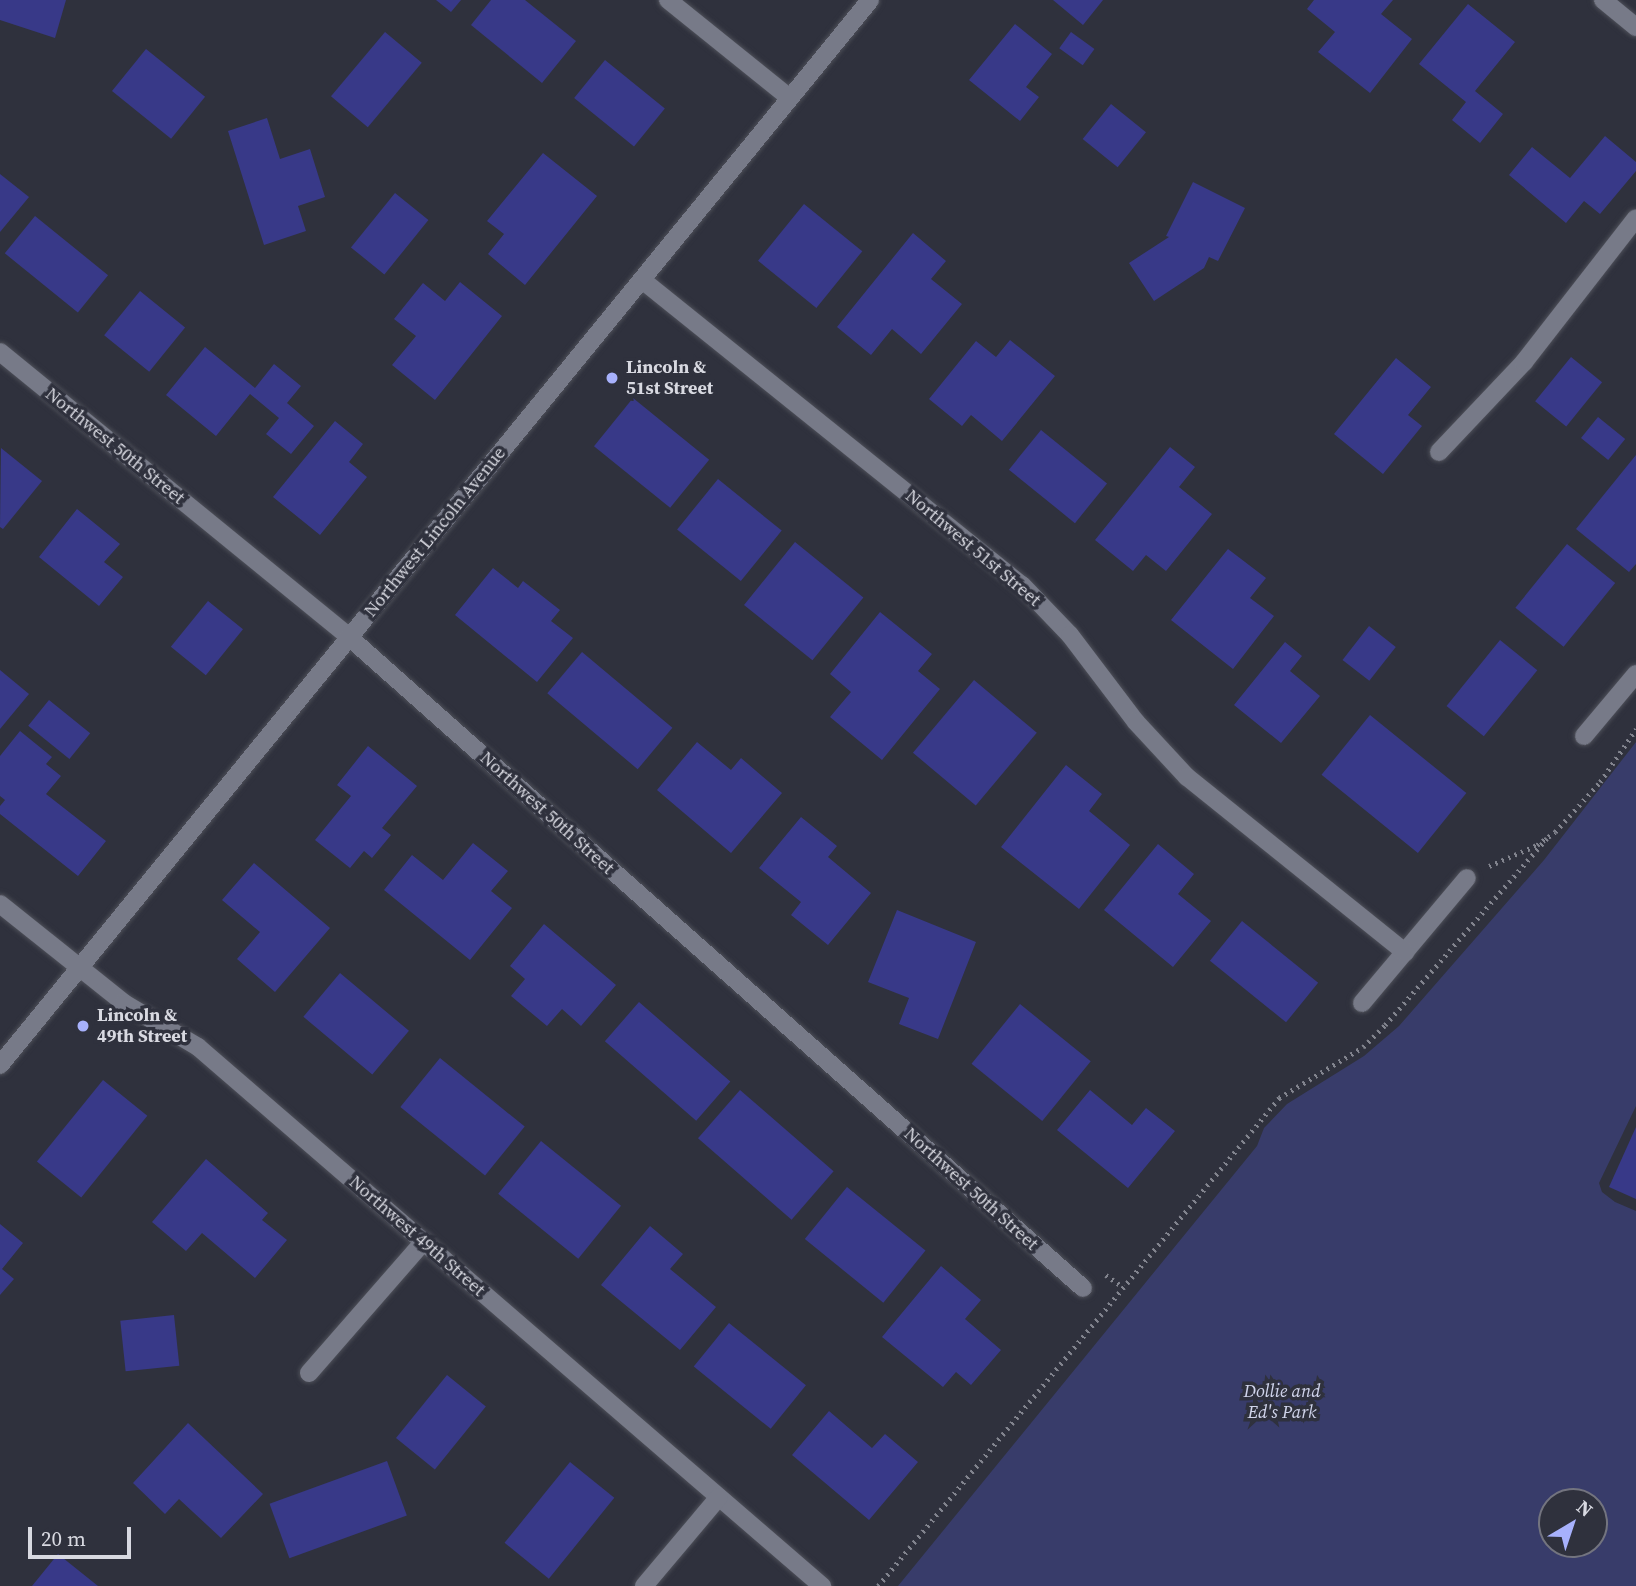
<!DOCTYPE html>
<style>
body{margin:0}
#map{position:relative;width:1636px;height:1586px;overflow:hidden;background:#2f313d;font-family:"Source Serif 4",serif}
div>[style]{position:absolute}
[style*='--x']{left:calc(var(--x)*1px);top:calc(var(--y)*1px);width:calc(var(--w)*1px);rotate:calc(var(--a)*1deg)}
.green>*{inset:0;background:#383c6a}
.building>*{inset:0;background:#383988;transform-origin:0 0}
.path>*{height:4.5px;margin-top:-2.25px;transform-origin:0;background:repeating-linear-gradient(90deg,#82848e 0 2px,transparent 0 7px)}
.roads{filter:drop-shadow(0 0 2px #4d4f58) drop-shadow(0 0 2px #4d4f58)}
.service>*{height:18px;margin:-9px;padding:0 9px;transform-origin:9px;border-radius:9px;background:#777a88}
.minor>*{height:18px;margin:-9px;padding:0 9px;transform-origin:9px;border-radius:9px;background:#777a88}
.tertiary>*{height:18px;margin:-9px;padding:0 9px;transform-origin:9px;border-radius:9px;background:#777a88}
.dots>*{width:19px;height:19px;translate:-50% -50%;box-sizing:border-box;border:4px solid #2f313d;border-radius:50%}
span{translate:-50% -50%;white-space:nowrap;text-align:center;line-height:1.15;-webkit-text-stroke:7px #2f313d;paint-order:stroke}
.poi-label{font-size:18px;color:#d8d9e1;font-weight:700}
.left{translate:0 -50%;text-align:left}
.street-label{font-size:18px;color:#d8d9e1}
.park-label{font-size:18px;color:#d0d4eb;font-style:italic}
.north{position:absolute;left:1538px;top:1488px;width:70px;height:70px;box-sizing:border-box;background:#2f313d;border:2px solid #73747f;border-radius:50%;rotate:39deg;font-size:19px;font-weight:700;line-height:28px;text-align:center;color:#d8d9e1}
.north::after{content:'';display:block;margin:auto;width:24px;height:32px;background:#a7b1fc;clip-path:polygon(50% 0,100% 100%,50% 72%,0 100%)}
.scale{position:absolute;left:28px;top:1527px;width:103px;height:32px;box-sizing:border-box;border:4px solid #d8d9e1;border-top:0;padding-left:9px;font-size:21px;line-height:24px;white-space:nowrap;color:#d8d9e1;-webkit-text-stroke:5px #2f313d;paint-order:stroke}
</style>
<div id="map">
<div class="green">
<i style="clip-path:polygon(evenodd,1636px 742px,1636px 1106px,1599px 1183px,1602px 1192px,1615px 1202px,1636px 1211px,1636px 1586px,898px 1586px,1257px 1146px,1264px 1128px,1287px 1104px,1364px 1056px,1399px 1026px,1544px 860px,1636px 742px,1552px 1502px,1594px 1502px,1594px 1544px,1552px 1544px,1552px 1502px)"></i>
</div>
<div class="building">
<i style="clip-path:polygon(0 0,66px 0,55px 38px,0 20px)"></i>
<i style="clip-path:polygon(436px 0,461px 0,451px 12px)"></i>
<i style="clip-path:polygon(491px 0,525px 0,576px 41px,542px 83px,471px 25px)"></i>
<i style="clip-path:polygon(1053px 0,1103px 0,1083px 25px)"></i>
<i style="clip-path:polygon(1314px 0,1393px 0,1381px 14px,1412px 39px,1370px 93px,1318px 52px,1335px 32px,1307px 9px)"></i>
<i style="clip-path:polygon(1468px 4px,1515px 42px,1475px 91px,1503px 114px,1480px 143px,1452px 120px,1466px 102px,1419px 64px)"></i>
<i style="clip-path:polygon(1015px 24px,1052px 54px,1026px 87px,1039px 97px,1020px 121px,969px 80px)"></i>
<i style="left:385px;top:32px;width:48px;height:84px;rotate:40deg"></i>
<i style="left:1071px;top:32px;width:29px;height:20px;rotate:36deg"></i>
<i style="left:146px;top:49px;width:76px;height:54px;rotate:39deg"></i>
<i style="left:605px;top:60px;width:77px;height:49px;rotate:39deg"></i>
<i style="left:1111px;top:104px;width:45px;height:45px;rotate:39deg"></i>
<i style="clip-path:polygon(267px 118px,280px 159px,310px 149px,325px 197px,298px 206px,306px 231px,264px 245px,228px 131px)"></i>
<i style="clip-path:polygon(1605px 136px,1636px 162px,1636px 171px,1600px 214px,1584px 201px,1566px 223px,1509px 175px,1532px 147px,1570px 178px)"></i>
<i style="clip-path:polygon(543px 153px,597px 196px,525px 285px,488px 254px,504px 234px,487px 221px)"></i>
<i style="clip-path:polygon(0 174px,29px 197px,0 232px)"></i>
<i style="clip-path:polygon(1193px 182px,1245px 208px,1218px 261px,1209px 257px,1204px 268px,1154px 301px,1129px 263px,1169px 237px,1166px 236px)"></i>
<i style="left:395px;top:193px;width:43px;height:70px;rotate:39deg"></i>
<i style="left:804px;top:204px;width:75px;height:73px;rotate:39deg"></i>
<i style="left:35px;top:216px;width:94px;height:48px;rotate:39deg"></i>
<i style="clip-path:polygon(913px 233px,946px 261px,931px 279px,962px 304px,921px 354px,892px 329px,871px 355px,837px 327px)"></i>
<i style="clip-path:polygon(460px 282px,502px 316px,435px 400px,392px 365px,416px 336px,394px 319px,423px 283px,445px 301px)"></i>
<i style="left:140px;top:291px;width:58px;height:57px;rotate:39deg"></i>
<i style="clip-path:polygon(1010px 340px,1055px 376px,1002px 441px,971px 415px,962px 426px,929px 399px,976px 341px,996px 357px)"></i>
<i style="clip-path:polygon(205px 347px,255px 388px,274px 364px,301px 386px,287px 403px,314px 426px,291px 454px,266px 434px,279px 418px,250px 394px,216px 436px,166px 395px)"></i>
<i style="left:1571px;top:357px;width:40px;height:57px;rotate:39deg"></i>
<i style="clip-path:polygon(1396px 358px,1431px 387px,1408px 415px,1422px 426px,1383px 474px,1334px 434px)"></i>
<i style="left:633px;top:398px;width:98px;height:62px;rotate:39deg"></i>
<i style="left:1598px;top:417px;width:35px;height:27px;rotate:39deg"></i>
<i style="clip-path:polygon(335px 421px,363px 444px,349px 462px,367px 477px,320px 535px,273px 497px)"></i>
<i style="left:1041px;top:430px;width:85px;height:51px;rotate:39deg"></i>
<i style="clip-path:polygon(1170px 447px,1195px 467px,1179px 487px,1212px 514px,1166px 571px,1146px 555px,1133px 571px,1095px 540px)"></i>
<i style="clip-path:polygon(1px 448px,42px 481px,3px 529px,0 527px)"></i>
<i style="clip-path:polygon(1636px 455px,1636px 564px,1629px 572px,1576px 529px)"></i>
<i style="left:718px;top:479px;width:82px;height:65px;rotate:39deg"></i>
<i style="clip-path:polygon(77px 509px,120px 544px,104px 562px,123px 577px,99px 606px,39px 557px)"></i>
<i style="left:795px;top:542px;width:88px;height:81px;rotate:39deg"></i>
<i style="left:1567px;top:544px;width:62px;height:82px;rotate:39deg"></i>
<i style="clip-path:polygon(1228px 549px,1266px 578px,1250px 598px,1274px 616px,1233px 669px,1171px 620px)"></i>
<i style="clip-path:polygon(493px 568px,518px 588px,523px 581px,560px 610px,551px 621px,573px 638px,537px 682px,455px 615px)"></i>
<i style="left:208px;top:601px;width:45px;height:59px;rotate:39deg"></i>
<i style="clip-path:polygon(880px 612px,932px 654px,918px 671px,940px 689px,882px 760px,830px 717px,851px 692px,830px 674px)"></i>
<i style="left:1369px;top:626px;width:34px;height:43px;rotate:38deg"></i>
<i style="left:1500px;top:640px;width:48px;height:85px;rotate:39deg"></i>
<i style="clip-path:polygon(1285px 642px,1302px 656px,1290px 671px,1320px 696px,1281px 743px,1234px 705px)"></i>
<i style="left:582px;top:652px;width:118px;height:54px;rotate:40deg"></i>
<i style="clip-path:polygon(0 670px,29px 694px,0 729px)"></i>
<i style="left:974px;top:680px;width:82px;height:95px;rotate:40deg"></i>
<i style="left:49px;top:700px;width:53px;height:33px;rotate:39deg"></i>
<i style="left:1370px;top:715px;width:124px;height:77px;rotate:39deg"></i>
<i style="clip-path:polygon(20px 731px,52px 757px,46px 764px,61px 776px,46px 794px,106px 841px,78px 876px,0 814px,0 806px,5px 800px,0 796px,0 756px)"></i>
<i style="clip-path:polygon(697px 742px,731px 770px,741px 758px,782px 793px,731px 853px,657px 790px)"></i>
<i style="clip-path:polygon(368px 746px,417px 786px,382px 828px,391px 835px,372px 858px,364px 851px,350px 868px,315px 840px,351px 796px,337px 785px)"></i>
<i style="clip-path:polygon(1066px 765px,1102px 794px,1089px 811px,1130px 845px,1079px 909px,1001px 847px)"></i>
<i style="clip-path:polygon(801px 817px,837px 846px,828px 857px,871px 893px,828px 945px,791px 915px,801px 902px,759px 868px)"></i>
<i style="clip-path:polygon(473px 843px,508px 871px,491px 891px,512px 908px,470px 960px,384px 890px,412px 855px,443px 880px)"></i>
<i style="clip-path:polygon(1158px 844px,1194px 874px,1178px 894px,1211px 921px,1173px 967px,1104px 910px)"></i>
<i style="clip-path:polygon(254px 863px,330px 928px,275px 992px,237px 959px,260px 932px,222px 900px)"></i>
<i style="clip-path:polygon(897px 910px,976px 942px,938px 1039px,899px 1024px,909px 998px,868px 982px)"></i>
<i style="left:1242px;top:921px;width:98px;height:51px;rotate:39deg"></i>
<i style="clip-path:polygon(544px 924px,616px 985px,581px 1026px,562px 1009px,547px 1026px,511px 996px,525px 979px,510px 966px)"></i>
<i style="left:340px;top:973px;width:90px;height:57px;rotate:40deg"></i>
<i style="left:639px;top:1002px;width:121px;height:52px;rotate:41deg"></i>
<i style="left:1020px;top:1004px;width:91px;height:77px;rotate:39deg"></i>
<i style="left:440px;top:1058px;width:109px;height:63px;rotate:39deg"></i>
<i style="left:103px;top:1080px;width:57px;height:105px;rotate:39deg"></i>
<i style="left:740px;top:1090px;width:124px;height:64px;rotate:41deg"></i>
<i style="clip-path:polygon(1090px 1090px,1132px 1125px,1146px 1108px,1175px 1131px,1128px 1188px,1057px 1130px)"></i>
<i style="clip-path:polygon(1636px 1127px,1636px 1199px,1609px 1187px)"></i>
<i style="left:541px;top:1141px;width:103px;height:68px;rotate:39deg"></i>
<i style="clip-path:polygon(206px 1159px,268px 1213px,262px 1220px,287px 1240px,255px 1278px,202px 1233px,186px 1251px,152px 1222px)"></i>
<i style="left:847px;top:1187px;width:101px;height:67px;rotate:39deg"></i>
<i style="clip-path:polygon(0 1224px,23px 1243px,2px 1269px,14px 1279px,0 1295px)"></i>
<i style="clip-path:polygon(650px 1226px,683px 1254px,670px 1269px,716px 1307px,680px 1350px,601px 1285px)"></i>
<i style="clip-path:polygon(941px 1266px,981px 1300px,965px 1319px,1001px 1350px,971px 1385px,956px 1372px,943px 1387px,882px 1337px)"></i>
<i style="left:174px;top:1315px;width:51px;height:54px;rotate:84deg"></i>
<i style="left:729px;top:1323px;width:99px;height:56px;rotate:39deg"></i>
<i style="left:447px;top:1375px;width:50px;height:81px;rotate:39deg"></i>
<i style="clip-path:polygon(829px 1411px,872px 1448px,885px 1434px,918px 1462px,869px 1520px,792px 1455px)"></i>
<i style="clip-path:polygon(188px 1423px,263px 1494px,221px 1538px,179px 1499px,165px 1514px,133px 1483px)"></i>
<i style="left:387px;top:1461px;width:58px;height:125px;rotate:70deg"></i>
<i style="left:570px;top:1462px;width:57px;height:104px;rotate:39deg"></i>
<i style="clip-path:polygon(58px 1554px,98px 1586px,32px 1586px)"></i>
</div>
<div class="path">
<i style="--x:1489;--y:866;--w:52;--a:-23.6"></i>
<i style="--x:1537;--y:845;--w:22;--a:-36"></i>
<i style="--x:1555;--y:832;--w:67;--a:-48"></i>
<i style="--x:1600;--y:782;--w:64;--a:-55.8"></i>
<i style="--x:1106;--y:1275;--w:21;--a:35"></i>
<i style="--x:878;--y:1586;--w:632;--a:-50.59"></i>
<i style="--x:1279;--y:1098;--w:98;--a:-31.3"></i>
<i style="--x:1363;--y:1047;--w:31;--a:-45"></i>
<i style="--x:1385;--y:1025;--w:247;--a:-49.1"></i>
</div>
<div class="roads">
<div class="service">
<i style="--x:1439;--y:452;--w:124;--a:-46.6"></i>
<i style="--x:1524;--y:362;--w:182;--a:-52.1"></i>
<i style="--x:1362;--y:1003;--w:163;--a:-50"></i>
</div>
<div class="minor">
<i style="--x:668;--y:0;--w:156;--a:38.8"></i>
<i style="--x:1603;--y:0;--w:43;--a:39.3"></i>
<i style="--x:642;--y:280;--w:487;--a:38.8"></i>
<i style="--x:1022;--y:585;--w:69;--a:46.2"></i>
<i style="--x:1070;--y:635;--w:109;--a:52.8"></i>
<i style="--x:1136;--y:722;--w:75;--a:47.2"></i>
<i style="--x:1187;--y:777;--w:280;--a:38.8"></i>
<i style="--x:0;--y:352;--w:451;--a:39.2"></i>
<i style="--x:349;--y:637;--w:981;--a:41.57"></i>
<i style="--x:1584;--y:736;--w:81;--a:-50"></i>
<i style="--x:0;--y:904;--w:159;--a:38.6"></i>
<i style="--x:124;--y:1003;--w:86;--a:30.7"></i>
<i style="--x:198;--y:1047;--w:825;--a:40.82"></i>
<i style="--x:309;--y:1373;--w:175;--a:-48.9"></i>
<i style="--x:644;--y:1586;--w:116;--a:-49.9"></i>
</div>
<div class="tertiary">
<i style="--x:0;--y:1065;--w:1375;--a:-50.75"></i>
</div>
</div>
<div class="dots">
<i style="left:612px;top:378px;background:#a7b1fc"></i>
<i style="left:83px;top:1026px;background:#a7b1fc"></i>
</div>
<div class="poi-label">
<span class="left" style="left:626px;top:378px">Lincoln &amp;<br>51st Street</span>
<span class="left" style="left:97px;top:1026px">Lincoln &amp;<br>49th Street</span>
</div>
<div class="street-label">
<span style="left:115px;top:446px;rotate:39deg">Northwest 50th Street</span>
<span style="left:435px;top:532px;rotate:-51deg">Northwest Lincoln Avenue</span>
<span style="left:973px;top:548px;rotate:40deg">Northwest 51st Street</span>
<span style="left:547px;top:813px;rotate:42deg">Northwest 50th Street</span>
<span style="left:971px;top:1189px;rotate:42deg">Northwest 50th Street</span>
<span style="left:417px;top:1236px;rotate:41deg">Northwest 49th Street</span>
</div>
<div class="park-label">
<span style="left:1282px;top:1402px">Dollie and<br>Ed's Park</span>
</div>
<div class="north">N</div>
<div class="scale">20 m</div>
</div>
